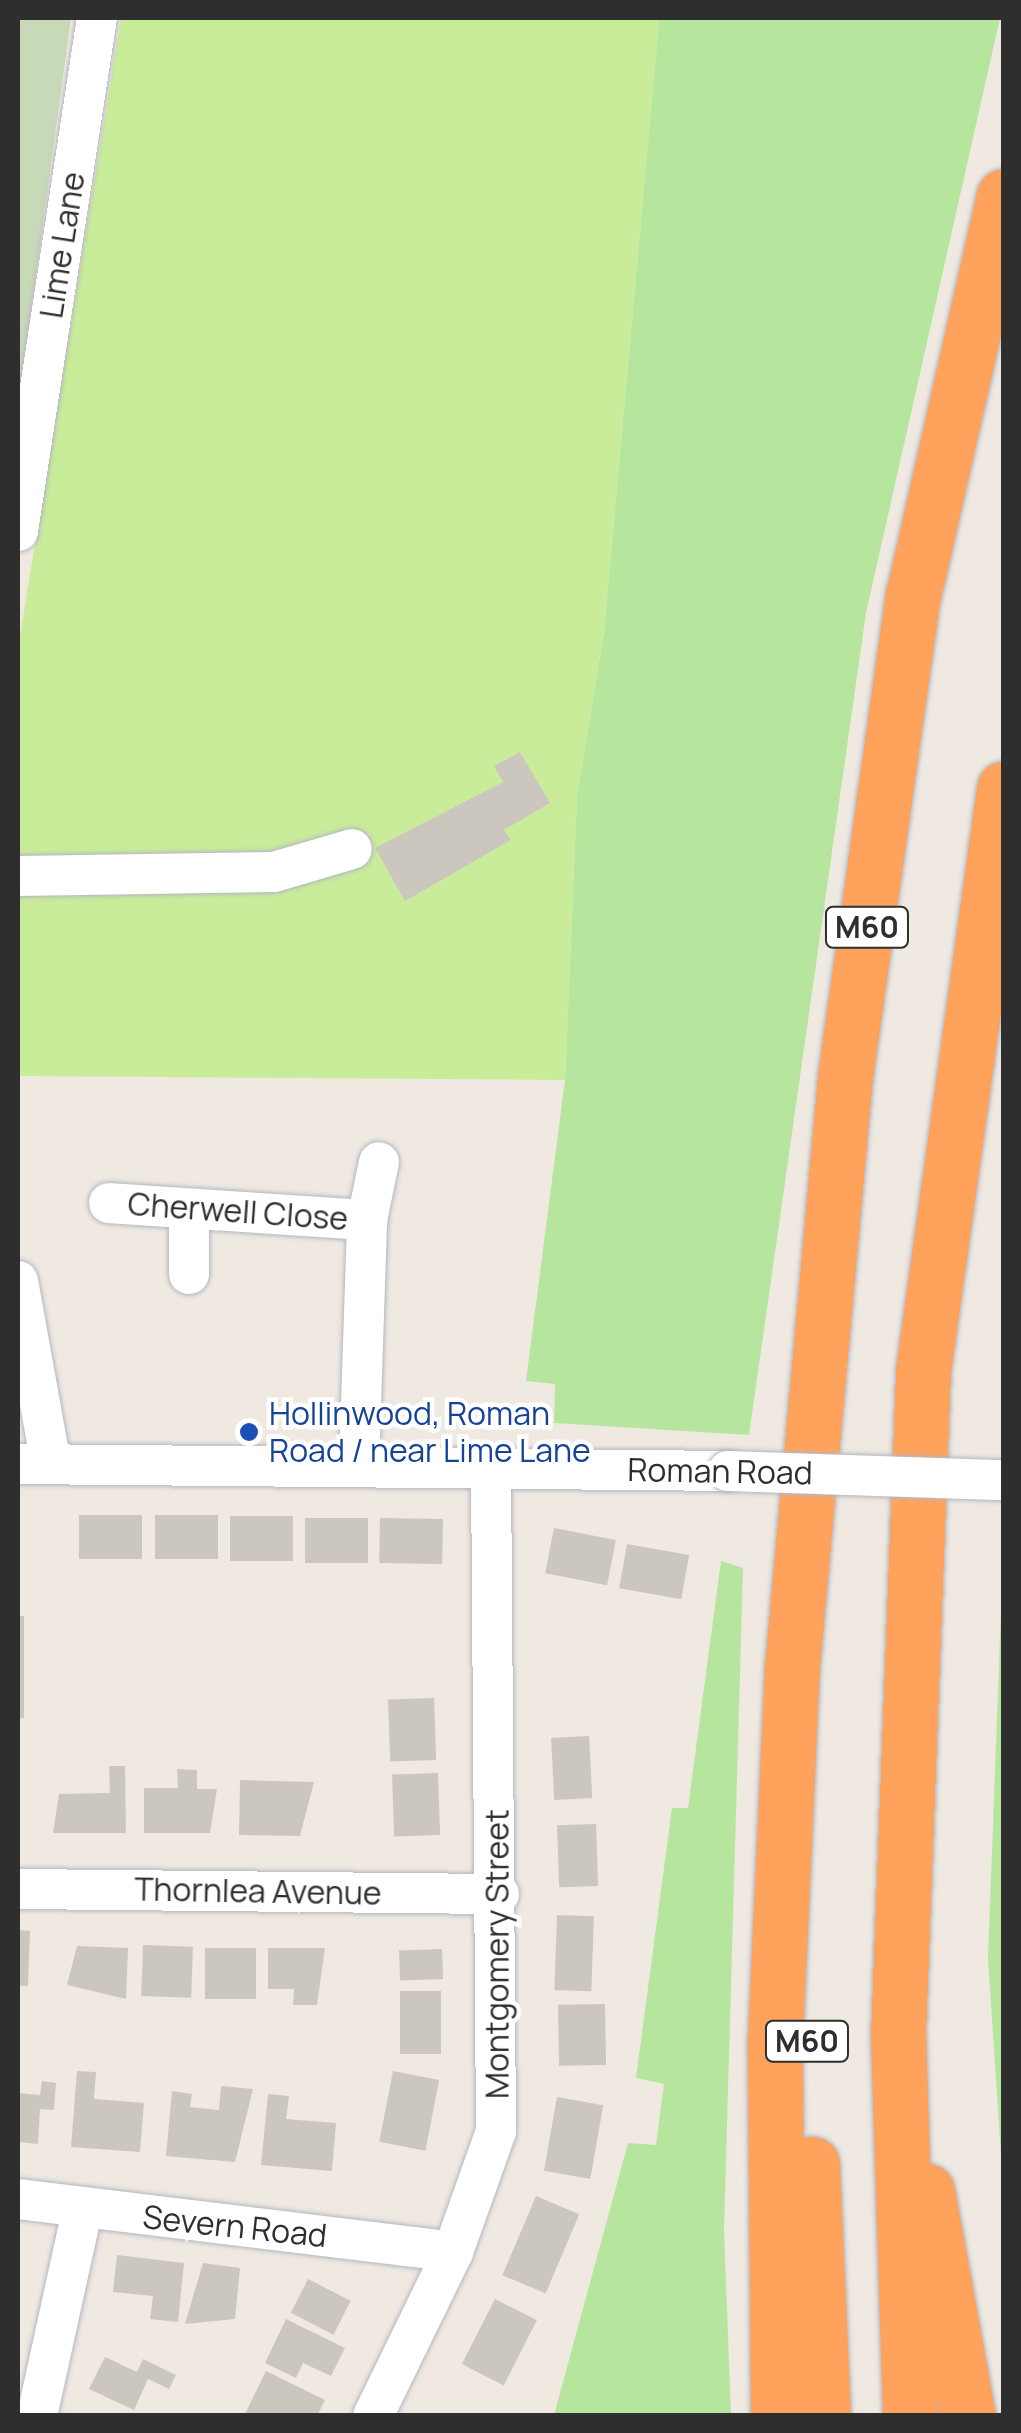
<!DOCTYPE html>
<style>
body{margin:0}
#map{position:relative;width:1021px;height:2433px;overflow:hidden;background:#efe9e1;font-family:Manrope,sans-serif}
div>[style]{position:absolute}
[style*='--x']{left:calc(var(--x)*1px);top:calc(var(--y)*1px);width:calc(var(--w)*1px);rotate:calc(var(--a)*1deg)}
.green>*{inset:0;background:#b6e59e}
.cemetery>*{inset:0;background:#c8d9b8}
.pitch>*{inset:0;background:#c9ec9a}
.building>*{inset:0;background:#cbc7bf;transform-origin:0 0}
.roads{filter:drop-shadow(0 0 2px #b4b7c1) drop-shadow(0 0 2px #b4b7c1)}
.minor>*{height:40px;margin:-20px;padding:0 20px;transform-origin:20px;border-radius:20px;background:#fff}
.highway>*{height:55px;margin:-27.5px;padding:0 27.5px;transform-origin:27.5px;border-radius:27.5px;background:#ffa35c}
.bridges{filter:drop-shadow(0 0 2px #b4b7c1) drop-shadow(0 0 2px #b4b7c1)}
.minor-bridge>*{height:40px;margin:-20px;padding:0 20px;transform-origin:20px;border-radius:20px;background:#fff}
.dots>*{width:28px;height:28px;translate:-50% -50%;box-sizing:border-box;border:5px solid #fff;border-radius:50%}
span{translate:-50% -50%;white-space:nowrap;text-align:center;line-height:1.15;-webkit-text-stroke:9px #fff;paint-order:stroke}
.shield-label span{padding:2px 8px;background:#fff;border:2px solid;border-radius:8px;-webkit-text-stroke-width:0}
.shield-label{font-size:30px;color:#2e2e2e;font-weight:700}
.street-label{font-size:32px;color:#2e2e2e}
.transit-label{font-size:32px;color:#164399}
.left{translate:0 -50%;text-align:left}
.frame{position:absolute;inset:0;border:20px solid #2e2e2e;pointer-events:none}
</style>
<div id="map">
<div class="green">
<i style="clip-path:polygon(626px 18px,1000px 18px,866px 613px,749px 1435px,554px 1423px,555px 1384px,526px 1381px,565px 1080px,577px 795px,604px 631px,659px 20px)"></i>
<i style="clip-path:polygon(1003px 1558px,1003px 2185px,988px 1958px)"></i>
<i style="clip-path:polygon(721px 1561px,743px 1568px,724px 2230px,731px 2415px,554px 2415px,628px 2143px,656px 2145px,664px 2084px,636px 2078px,672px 1808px,688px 1808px)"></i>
</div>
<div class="cemetery">
<i style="clip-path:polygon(18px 18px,71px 18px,18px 404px)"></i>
</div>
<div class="pitch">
<i style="clip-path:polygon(121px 18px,659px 20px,604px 631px,577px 795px,565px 1080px,18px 1076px,18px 648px)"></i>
</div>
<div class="building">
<i style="clip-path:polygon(520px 752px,550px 803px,504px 830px,511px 840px,405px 901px,375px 848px,503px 782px,494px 766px)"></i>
<i style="left:79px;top:1515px;width:63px;height:44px"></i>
<i style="left:155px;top:1515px;width:63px;height:44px"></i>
<i style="left:230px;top:1516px;width:63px;height:45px"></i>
<i style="left:305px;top:1518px;width:63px;height:45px"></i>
<i style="left:380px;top:1518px;width:63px;height:45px;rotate:1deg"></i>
<i style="left:554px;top:1528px;width:63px;height:46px;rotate:11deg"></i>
<i style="left:627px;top:1544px;width:63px;height:45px;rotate:10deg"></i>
<i style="left:18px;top:1616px;width:6px;height:102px"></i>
<i style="left:434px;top:1698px;width:62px;height:46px;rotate:88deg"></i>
<i style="left:589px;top:1736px;width:62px;height:38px;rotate:87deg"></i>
<i style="clip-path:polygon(109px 1766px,125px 1766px,126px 1833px,53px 1833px,59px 1794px,110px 1793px)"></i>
<i style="clip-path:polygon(177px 1769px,197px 1770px,197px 1789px,217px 1789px,210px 1833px,144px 1833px,144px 1788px,178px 1788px)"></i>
<i style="left:438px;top:1773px;width:62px;height:46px;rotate:88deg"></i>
<i style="clip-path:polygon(240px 1780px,314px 1782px,300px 1836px,239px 1835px)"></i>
<i style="left:596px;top:1824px;width:62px;height:39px;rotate:88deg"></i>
<i style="left:557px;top:1915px;width:37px;height:75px;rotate:2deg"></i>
<i style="clip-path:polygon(18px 1930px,30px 1931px,28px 1986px,18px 1986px)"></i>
<i style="left:143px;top:1945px;width:50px;height:51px;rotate:2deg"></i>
<i style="clip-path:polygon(77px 1946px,128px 1948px,126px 1999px,67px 1985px)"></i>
<i style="left:205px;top:1948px;width:51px;height:51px"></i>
<i style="clip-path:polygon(268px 1948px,325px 1948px,317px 2005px,293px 2005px,294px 1989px,268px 1989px)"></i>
<i style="left:442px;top:1949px;width:30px;height:43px;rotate:88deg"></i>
<i style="left:400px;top:1991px;width:41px;height:63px"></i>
<i style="left:605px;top:2004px;width:61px;height:47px;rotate:89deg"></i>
<i style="clip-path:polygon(77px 2071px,96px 2072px,94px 2099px,144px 2103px,140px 2152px,71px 2147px)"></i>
<i style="left:393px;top:2071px;width:47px;height:72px;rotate:11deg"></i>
<i style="clip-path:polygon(42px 2081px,56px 2083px,54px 2110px,40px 2109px,38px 2144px,18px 2142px,18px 2093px,40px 2095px)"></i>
<i style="clip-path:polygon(221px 2086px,253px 2089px,235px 2162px,166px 2156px,172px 2091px,192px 2094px,190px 2107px,219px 2110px)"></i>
<i style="clip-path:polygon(268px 2094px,289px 2096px,286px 2119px,336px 2123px,332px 2171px,261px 2165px)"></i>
<i style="left:557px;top:2097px;width:47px;height:75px;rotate:10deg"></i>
<i style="left:536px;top:2196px;width:47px;height:86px;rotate:23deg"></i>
<i style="clip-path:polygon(117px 2255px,184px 2263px,178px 2322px,150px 2319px,153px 2296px,113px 2292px)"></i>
<i style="clip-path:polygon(203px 2263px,240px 2268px,235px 2319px,185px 2324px)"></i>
<i style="left:308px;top:2279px;width:48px;height:38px;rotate:27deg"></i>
<i style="left:495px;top:2299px;width:47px;height:73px;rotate:27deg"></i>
<i style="clip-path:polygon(286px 2319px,345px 2348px,331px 2376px,303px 2363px,296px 2378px,265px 2363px)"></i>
<i style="clip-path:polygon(105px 2357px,137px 2372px,143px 2359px,176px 2375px,169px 2389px,148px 2379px,134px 2410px,89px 2389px)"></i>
<i style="clip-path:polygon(266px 2371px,325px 2400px,317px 2416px,245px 2414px)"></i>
</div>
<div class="roads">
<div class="minor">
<i style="--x:18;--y:531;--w:519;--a:-81.25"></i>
<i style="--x:18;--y:876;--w:256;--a:-0.9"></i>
<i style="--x:274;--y:872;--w:81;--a:-16.4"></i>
<i style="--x:109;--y:1203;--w:259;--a:3.8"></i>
<i style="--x:189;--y:1274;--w:63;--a:-90"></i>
<i style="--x:18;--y:1281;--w:181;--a:79.8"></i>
<i style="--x:18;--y:1464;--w:710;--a:0.56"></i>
<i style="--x:359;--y:1465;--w:245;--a:-88.1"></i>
<i style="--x:367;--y:1220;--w:59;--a:-78.3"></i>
<i style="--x:18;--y:1889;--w:481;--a:0.6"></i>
<i style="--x:18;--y:2199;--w:438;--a:6.9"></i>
<i style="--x:37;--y:2416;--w:210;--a:-77.6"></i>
<i style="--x:373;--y:2416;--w:182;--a:-64"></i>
<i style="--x:453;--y:2252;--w:128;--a:-70.4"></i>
<i style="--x:496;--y:2131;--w:664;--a:-90.43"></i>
</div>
<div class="highway">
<i style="--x:812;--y:2164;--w:252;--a:87.5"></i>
<i style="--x:927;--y:2191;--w:229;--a:79.7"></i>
<i style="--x:778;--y:2416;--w:377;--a:-90.5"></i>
<i style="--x:775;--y:2039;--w:372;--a:-87.4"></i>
<i style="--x:792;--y:1667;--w:592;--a:-84.87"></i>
<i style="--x:845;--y:1077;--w:486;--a:-82"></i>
<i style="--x:913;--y:596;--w:410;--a:-77.2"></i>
<i style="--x:910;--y:2416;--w:381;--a:-91.8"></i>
<i style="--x:898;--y:2035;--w:664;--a:-87.84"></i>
<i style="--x:923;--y:1371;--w:588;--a:-82.08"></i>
</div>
</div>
<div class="bridges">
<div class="minor-bridge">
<i style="--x:728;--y:1471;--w:276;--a:1.9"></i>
</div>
</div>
<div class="dots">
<i style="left:249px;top:1432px;background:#1a4fb4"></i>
</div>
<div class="shield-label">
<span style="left:867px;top:927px">M60</span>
<span style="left:807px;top:2041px">M60</span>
</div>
<div class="street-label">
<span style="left:62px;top:245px;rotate:-81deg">Lime Lane</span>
<span style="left:238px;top:1211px;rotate:4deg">Cherwell Close</span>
<span style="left:720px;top:1471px;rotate:1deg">Roman Road</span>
<span style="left:258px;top:1891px;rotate:1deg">Thornlea Avenue</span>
<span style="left:497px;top:1954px;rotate:-90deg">Montgomery Street</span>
<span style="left:235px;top:2226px;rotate:6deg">Severn Road</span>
</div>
<div class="transit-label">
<span class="left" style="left:269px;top:1432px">Hollinwood, Roman<br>Road / near Lime Lane</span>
</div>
<div class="frame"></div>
</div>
